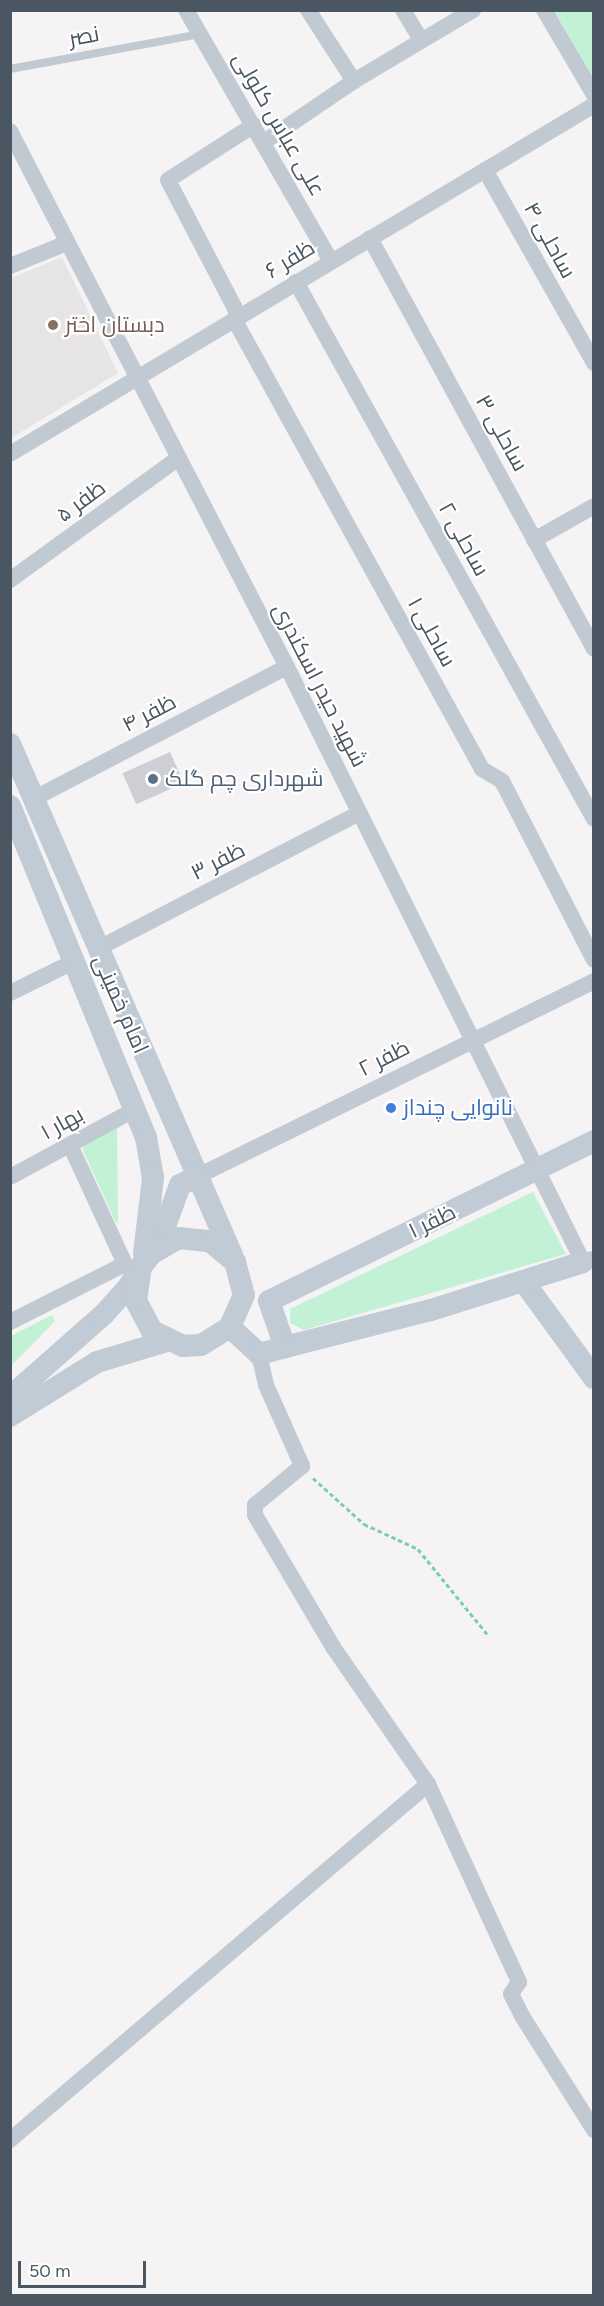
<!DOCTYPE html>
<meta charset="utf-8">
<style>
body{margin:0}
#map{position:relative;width:604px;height:2306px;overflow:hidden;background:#f5f3f3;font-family:Figtree,Cairo,sans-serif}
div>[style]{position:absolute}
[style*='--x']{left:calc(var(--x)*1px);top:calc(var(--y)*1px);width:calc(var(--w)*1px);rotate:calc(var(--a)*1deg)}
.education>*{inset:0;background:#e6e4e5}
.green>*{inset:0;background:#c3f1d5}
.building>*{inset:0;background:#cdcfd5;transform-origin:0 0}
.path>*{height:3px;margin-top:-1.5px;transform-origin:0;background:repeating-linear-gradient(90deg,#7ad0a6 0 4.5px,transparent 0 7.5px)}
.lane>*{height:8px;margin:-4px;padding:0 4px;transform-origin:4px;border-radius:4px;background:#c1cad2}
.street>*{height:16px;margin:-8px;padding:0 8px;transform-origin:8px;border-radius:8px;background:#c1cad2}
.secondary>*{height:22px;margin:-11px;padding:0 11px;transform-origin:11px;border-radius:11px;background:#c1cbd6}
.dots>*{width:16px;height:16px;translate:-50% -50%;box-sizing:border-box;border:3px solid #fff;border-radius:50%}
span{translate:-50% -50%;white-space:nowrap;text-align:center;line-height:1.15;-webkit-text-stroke:4.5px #fff;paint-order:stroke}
.street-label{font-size:22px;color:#4a5661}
.education-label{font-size:22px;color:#785e54}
.left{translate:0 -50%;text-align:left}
.service-label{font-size:22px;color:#4e5e75}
.shop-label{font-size:22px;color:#366cbe}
.frame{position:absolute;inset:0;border:12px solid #4a5661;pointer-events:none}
.scale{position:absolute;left:18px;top:2261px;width:128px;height:27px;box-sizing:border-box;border:3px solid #4a5661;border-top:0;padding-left:8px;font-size:18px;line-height:21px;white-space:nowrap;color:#4a5661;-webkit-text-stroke:4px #fff;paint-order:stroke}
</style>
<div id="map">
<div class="education">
<i style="clip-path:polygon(62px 257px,118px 373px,11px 438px,11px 278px)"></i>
</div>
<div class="green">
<i style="clip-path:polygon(554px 11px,593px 11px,593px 77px)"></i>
<i style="clip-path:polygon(117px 1128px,118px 1222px,116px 1223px,83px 1150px,83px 1146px)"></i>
<i style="clip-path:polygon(533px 1192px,566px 1254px,304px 1330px,290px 1323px,290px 1309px)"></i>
<i style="clip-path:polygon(52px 1315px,55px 1321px,11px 1366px,11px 1336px)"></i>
</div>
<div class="building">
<i style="left:170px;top:752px;width:34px;height:52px;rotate:66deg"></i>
</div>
<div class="path">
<i style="--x:313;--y:1478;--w:69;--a:42"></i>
<i style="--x:364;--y:1524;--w:60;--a:24.8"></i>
<i style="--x:418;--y:1549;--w:111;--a:50.9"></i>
</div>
<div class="lane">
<i style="--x:10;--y:69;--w:193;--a:-10.4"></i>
</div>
<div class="street">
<i style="--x:186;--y:10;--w:290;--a:60"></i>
<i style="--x:308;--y:10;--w:85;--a:57.1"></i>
<i style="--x:403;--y:10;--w:35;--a:59"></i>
<i style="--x:544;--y:10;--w:99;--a:59.5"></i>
<i style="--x:10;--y:131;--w:603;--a:62.67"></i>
<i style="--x:287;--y:667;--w:665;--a:63.55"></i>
<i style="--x:583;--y:1262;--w:9;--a:-18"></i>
<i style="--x:264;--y:142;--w:109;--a:-34.1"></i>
<i style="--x:354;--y:81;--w:139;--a:-30.8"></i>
<i style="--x:485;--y:170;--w:222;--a:60.5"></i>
<i style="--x:370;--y:238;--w:468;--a:61.4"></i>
<i style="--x:10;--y:266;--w:61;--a:-22"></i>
<i style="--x:296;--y:282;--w:614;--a:60.97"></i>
<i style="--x:239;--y:316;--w:153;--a:-117.6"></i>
<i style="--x:168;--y:180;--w:102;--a:-32.6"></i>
<i style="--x:234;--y:319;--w:514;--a:61.14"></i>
<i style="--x:482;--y:769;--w:23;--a:31"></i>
<i style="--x:502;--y:781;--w:201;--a:62.8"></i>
<i style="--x:10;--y:454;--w:680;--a:-30.86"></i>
<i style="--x:534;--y:540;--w:69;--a:-29.5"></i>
<i style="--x:10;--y:580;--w:206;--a:-35.9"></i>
<i style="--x:33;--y:799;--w:286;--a:-27.5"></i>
<i style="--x:97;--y:949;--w:295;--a:-27.4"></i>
<i style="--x:10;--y:993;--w:72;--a:-26.2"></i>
<i style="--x:10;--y:1177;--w:143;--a:-28.4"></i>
<i style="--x:196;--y:1177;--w:444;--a:-26.2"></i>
<i style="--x:10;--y:1322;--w:129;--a:-26.8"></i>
<i style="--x:125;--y:1264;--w:131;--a:-114.8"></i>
<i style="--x:259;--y:1354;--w:32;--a:77"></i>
<i style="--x:266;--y:1385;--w:89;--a:66"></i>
<i style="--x:302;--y:1466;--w:61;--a:140.3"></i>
<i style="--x:255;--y:1505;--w:10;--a:90"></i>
<i style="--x:255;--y:1515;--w:153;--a:59.4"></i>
<i style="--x:333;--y:1647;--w:167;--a:55.3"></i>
<i style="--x:428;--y:1784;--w:218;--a:65.3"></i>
<i style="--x:519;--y:1982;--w:14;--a:124"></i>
<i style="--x:511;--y:1994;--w:25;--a:63"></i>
<i style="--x:522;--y:2016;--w:135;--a:57.7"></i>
<i style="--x:10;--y:2140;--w:549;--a:-40.42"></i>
</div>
<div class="secondary">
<i style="--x:10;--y:744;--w:557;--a:66.52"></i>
<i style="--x:10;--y:806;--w:358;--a:67.7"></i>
<i style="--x:146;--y:1137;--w:42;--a:80.3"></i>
<i style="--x:153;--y:1178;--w:76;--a:96.8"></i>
<i style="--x:524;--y:1282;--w:119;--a:53.9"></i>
<i style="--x:269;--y:1301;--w:362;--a:-26.2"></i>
<i style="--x:269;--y:1301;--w:49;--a:70.8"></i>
<i style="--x:285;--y:1347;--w:151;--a:-14.2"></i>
<i style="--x:431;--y:1310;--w:159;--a:-17.5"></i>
<i style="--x:230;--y:1327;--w:40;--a:43"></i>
<i style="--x:259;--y:1354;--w:27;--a:-15"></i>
<i style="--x:10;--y:1397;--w:125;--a:-41.4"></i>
<i style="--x:104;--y:1314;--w:38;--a:-48"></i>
<i style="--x:129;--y:1286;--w:22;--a:-58"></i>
<i style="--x:141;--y:1267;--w:16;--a:-52"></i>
<i style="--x:151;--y:1254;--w:32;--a:-30"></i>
<i style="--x:179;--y:1238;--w:31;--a:6"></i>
<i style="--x:210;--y:1241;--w:33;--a:40"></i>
<i style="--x:235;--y:1262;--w:34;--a:75"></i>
<i style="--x:244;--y:1295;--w:35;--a:114"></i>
<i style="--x:230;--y:1327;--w:34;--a:148"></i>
<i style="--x:201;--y:1345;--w:18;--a:177"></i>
<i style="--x:183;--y:1346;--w:34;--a:-154"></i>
<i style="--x:152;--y:1331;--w:34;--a:-118"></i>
<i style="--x:136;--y:1301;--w:34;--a:-82"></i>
<i style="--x:141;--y:1267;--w:44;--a:-58.8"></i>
<i style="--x:164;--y:1229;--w:47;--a:-70"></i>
<i style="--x:180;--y:1185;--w:18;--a:-27"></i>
<i style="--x:10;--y:1416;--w:102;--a:-31.8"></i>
<i style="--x:97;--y:1362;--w:73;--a:-16.7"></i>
</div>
<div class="dots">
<i style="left:53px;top:325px;background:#8d6e63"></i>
<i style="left:153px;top:779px;background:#5c6f8a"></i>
<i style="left:391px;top:1108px;background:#3f7fe0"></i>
</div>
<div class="street-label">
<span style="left:84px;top:36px;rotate:-10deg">نصر</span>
<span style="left:279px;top:124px;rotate:60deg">علی عباس کلولی</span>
<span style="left:550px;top:240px;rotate:61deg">ساحلی ۴</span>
<span style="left:290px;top:259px;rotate:-31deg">ظفر ۶</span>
<span style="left:502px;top:433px;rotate:61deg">ساحلی ۳</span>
<span style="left:81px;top:501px;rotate:-36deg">ظفر ۵</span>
<span style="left:464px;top:539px;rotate:61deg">ساحلی ۲</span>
<span style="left:432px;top:632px;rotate:61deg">ساحلی ۱</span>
<span style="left:320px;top:685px;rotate:63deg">شهید حیدر اسکندری</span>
<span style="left:149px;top:713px;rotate:-27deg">ظفر ۴</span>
<span style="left:218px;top:861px;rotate:-27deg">ظفر ۳</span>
<span style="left:121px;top:1004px;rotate:66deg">امام خمینی</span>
<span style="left:384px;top:1058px;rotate:-27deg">ظفر ۲</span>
<span style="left:62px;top:1123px;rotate:-29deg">بهار ۱</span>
<span style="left:432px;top:1221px;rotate:-26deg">ظفر ۱</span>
</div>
<div class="education-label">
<span class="left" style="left:65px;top:325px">دبستان اختر</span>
</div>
<div class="service-label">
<span class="left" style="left:165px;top:779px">شهرداری چم گلک</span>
</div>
<div class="shop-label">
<span class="left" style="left:403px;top:1108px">نانوایی چنداز</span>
</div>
<div class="frame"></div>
<div class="scale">50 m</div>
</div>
